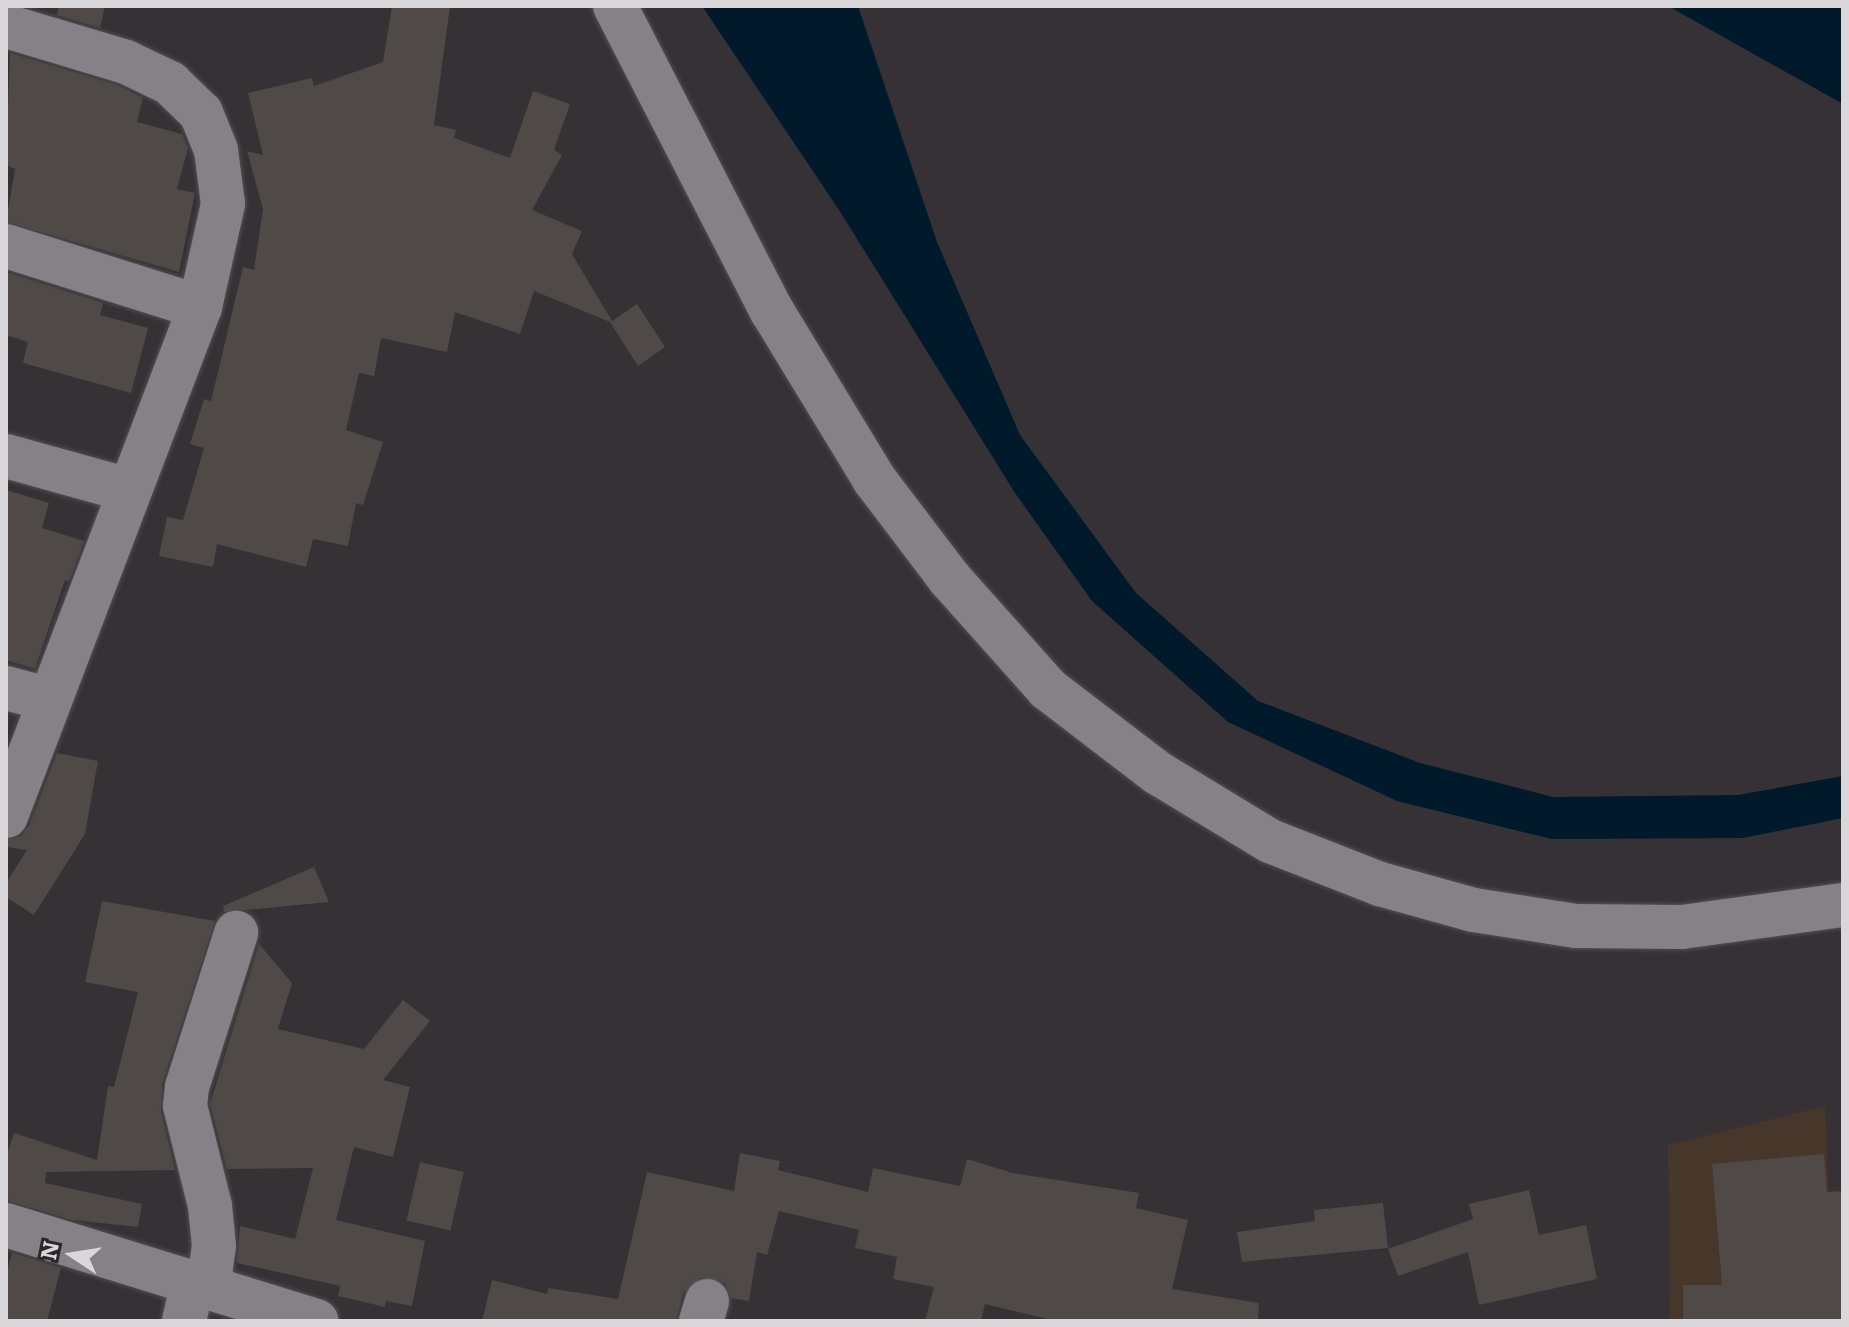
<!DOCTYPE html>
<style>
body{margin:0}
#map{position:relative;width:1849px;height:1327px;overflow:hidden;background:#353135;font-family:Literata,serif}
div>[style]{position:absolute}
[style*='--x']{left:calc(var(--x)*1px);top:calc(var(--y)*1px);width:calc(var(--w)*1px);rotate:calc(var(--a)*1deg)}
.industrial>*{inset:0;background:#46372a}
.water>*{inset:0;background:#00192b}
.building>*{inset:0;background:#4f4947;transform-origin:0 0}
.roads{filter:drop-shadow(0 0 2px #514e51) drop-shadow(0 0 2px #514e51)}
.minor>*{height:44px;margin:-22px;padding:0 22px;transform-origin:22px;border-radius:22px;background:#868186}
span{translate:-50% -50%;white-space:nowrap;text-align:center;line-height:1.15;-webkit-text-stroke:8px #2b272b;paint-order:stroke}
.frame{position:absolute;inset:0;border:8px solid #dad7da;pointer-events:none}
.north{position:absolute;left:32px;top:1215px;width:80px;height:80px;-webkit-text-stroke:6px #2b272b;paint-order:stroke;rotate:282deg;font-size:22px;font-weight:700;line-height:32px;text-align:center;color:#dad7da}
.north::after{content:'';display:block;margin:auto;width:28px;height:36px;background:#dad7da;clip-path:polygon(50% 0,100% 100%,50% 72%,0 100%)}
</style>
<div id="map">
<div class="industrial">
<i style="clip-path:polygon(1825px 1106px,1834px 1321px,1670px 1321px,1668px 1145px)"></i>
</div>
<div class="water">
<i style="clip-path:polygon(702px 6px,858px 6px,937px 242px,1020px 435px,1136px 593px,1258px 701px,1420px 763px,1553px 797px,1738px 795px,1843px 776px,1843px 818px,1743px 838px,1552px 839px,1397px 801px,1228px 722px,1092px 601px,1015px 493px,841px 213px)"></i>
<i style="clip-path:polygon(1668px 6px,1843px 6px,1843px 104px)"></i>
</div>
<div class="building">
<i style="clip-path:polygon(59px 6px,105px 6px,100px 28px,57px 15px)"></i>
<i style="clip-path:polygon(392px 6px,450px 6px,434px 125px,456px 130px,454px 138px,510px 158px,533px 91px,570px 104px,554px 150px,562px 155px,532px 210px,582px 231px,572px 254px,612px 321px,637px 304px,665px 347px,638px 366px,610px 322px,534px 291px,520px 334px,455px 312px,447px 352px,381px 338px,374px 376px,359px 373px,346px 430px,383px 442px,363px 505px,356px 503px,348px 546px,313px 539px,306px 567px,217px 544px,213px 567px,159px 556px,167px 517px,183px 520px,204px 448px,190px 444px,204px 399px,211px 401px,243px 267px,254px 270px,263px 209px,247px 151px,263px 155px,248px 93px,312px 78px,314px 86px,383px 62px)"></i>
<i style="clip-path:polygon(10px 53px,117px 85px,143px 98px,137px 122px,182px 134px,188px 148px,177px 189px,195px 193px,179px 272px,6px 222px,15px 169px,6px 165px)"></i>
<i style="clip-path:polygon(6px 272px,103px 303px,100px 315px,148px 328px,131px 393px,23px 363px,28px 342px,6px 335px)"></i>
<i style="clip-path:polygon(6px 490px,49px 503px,42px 528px,84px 541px,69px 581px,65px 580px,35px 669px,6px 660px)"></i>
<i style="clip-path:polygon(57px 753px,98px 761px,85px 834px,34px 915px,6px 897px,6px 883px,27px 850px,6px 847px,6px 840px,21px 836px,29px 826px)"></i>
<i style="clip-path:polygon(314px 867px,329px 902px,224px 912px,223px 906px)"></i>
<i style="clip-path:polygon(102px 901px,215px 921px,162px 1084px,161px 1112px,175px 1170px,46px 1172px,45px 1183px,142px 1204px,138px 1227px,73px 1220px,6px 1200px,6px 1156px,14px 1133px,97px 1160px,108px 1086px,114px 1087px,138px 992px,85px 982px)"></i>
<i style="clip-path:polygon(259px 944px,292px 983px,278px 1029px,364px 1049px,403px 1000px,430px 1021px,383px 1080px,410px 1087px,393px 1157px,354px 1147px,336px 1220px,425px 1241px,412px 1306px,386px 1301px,385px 1307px,338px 1296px,340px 1286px,237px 1263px,240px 1226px,295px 1239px,313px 1168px,227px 1169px,210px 1104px)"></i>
<i style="clip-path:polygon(740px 1153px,780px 1161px,778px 1170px,868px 1192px,873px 1168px,960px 1186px,967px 1159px,1013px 1173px,1139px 1193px,1136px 1208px,1188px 1220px,1172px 1289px,1259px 1303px,1258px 1321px,1056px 1321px,985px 1304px,981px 1321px,925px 1321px,934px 1287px,893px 1279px,897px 1257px,855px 1248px,859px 1230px,779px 1211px,767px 1255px,757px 1252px,749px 1301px,731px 1298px,725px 1283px,702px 1277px,683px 1293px,676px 1321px,482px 1321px,492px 1280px,547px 1294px,548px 1288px,618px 1299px,647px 1172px,734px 1191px)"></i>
<i style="clip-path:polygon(1824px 1154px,1827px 1192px,1843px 1191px,1843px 1320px,1683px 1321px,1683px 1285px,1722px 1285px,1712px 1164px)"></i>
<i style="left:420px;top:1162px;width:45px;height:60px;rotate:13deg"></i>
<i style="clip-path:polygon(1529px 1190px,1539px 1235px,1586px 1225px,1597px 1279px,1479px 1305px,1468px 1252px,1398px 1276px,1388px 1249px,1473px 1219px,1469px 1204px)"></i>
<i style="clip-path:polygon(1383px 1203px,1388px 1248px,1242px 1262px,1237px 1232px,1315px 1221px,1314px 1210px)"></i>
<i style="clip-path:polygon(12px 1253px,61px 1268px,47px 1321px,6px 1321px,6px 1275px)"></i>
</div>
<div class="roads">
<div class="minor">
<i style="--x:615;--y:6;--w:343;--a:62.8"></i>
<i style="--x:772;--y:311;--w:197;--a:58.7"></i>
<i style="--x:874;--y:479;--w:126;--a:52.8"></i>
<i style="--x:950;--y:579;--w:147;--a:48.3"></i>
<i style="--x:1048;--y:689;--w:138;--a:37.4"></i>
<i style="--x:1158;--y:773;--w:131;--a:31.3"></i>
<i style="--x:1270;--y:841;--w:118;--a:21.4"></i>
<i style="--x:1380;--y:884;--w:98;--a:15.5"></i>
<i style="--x:1474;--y:910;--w:103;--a:8.9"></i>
<i style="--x:1576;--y:926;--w:106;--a:0.5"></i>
<i style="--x:1682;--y:927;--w:162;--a:-7.8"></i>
<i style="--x:6;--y:26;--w:125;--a:16.7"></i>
<i style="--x:126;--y:62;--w:49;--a:25.5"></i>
<i style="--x:170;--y:83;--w:43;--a:44.1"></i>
<i style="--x:201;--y:113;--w:40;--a:68"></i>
<i style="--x:216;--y:150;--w:54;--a:82.6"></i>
<i style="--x:223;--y:204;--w:106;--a:102.6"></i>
<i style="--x:200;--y:307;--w:545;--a:110.86"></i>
<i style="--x:6;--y:246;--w:203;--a:17.5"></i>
<i style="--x:6;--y:456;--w:128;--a:15.5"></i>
<i style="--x:6;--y:688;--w:43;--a:14.7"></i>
<i style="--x:6;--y:1225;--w:325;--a:17.2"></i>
<i style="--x:208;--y:1288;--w:42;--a:-81.9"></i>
<i style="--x:214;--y:1246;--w:40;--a:-95.7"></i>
<i style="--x:210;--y:1206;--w:103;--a:-104"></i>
<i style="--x:185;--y:1106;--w:19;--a:-84"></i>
<i style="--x:187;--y:1087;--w:162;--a:-72.3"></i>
<i style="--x:184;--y:1321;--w:39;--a:-77"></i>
<i style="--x:701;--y:1321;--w:21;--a:-73"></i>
</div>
</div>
<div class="frame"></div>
<div class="north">N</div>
</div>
